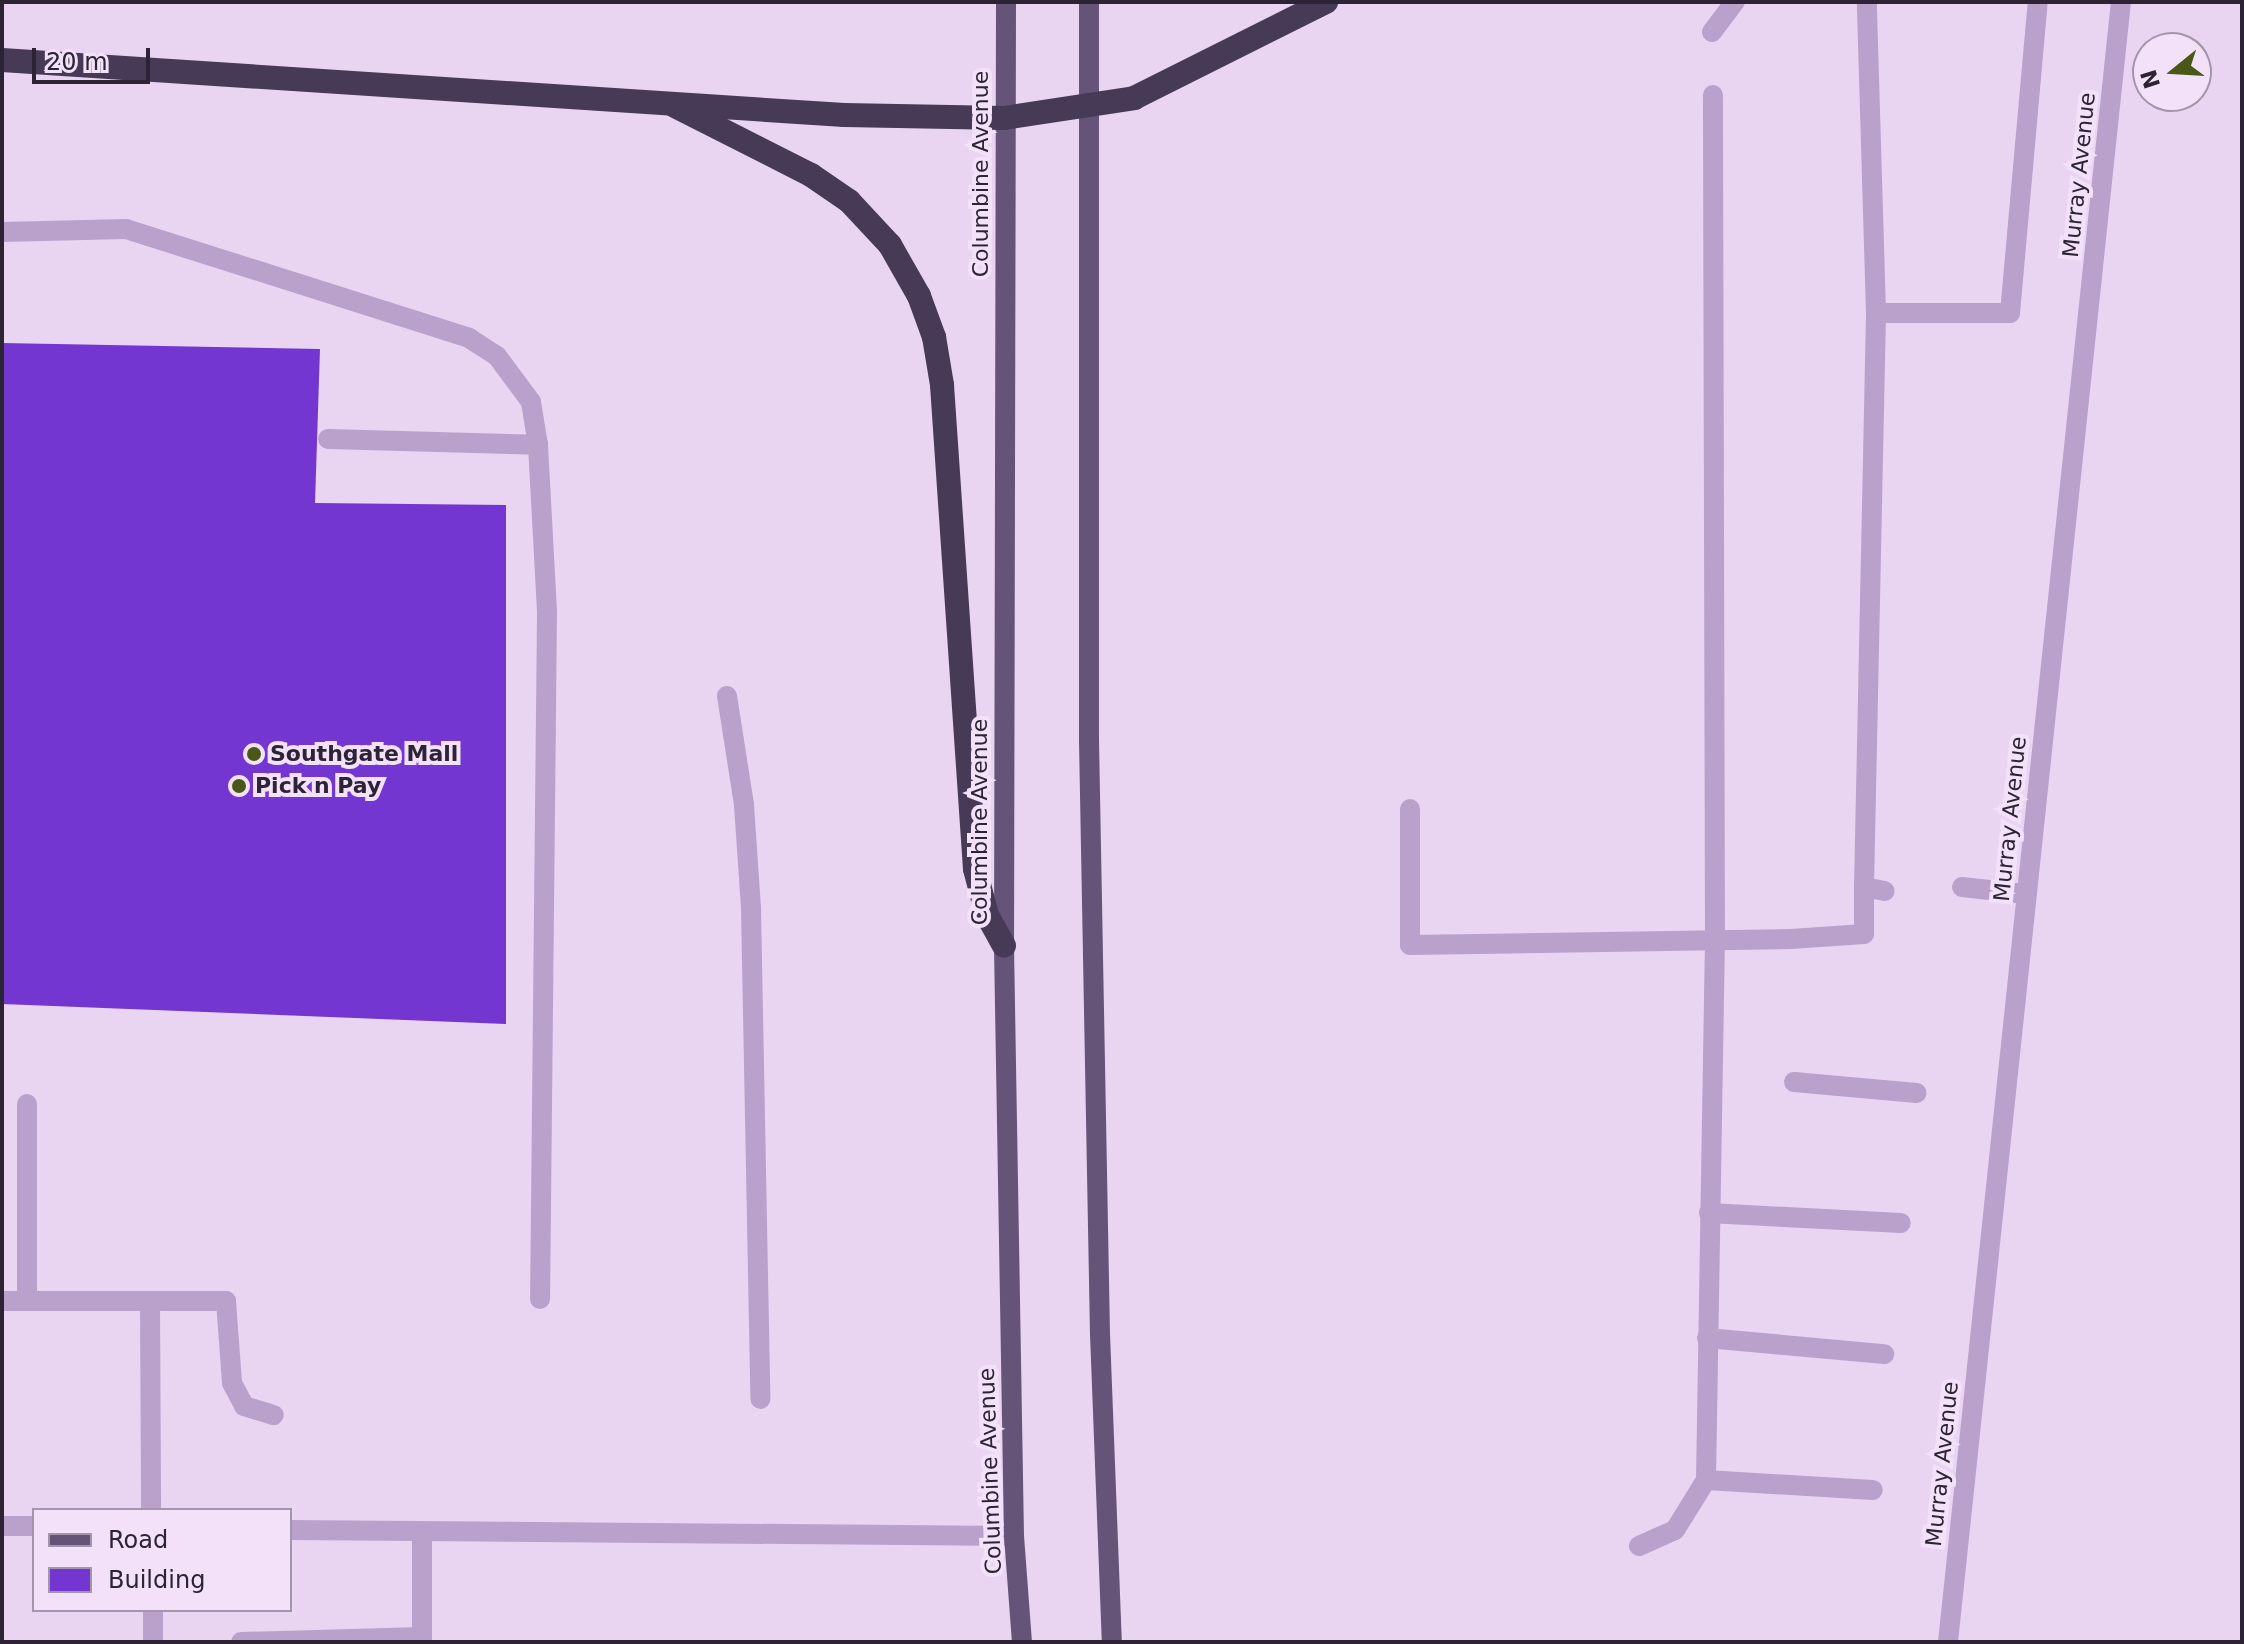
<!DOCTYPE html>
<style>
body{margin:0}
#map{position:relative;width:2244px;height:1644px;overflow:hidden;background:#e9d5f2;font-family:"DejaVu Sans",sans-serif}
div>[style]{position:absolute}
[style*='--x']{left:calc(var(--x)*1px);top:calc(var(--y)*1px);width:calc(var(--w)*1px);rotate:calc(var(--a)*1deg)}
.building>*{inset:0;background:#7336d0}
.minor>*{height:20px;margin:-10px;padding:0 10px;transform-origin:10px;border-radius:10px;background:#baa1cb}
.major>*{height:20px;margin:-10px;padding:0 10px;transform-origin:10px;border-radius:10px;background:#655478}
.highway>*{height:24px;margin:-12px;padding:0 12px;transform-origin:12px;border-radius:12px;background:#473a56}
.dots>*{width:22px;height:22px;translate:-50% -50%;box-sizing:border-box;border:4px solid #f3e1fa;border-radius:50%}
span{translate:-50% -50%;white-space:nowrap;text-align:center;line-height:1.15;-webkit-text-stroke:8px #f3e1fa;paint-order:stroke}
.street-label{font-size:22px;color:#2c2434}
.poi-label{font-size:22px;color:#2c2434;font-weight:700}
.left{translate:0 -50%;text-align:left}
.frame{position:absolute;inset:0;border:4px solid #2c2434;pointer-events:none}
.legend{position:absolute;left:32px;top:1508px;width:260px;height:104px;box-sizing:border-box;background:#f3e1fa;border:2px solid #a395ab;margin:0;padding:10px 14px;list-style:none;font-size:24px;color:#2c2434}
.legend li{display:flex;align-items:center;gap:16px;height:40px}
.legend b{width:40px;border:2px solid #a395ab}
.north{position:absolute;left:2132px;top:32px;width:80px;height:80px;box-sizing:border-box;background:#f3e1fa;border:2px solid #a395ab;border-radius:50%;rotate:252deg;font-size:22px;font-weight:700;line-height:32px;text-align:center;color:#2c2434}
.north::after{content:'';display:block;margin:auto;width:28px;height:36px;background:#4a5817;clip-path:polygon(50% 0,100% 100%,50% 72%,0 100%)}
.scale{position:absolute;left:32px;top:48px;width:118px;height:36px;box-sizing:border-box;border:4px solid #2c2434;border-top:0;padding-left:10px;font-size:24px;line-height:28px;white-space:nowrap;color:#2c2434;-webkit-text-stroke:6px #f3e1fa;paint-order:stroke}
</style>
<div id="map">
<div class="building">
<i style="clip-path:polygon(2px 343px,320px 349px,315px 503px,506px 505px,506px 1024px,2px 1004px)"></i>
</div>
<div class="minor">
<i style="--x:1712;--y:32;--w:38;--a:-53"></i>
<i style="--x:2;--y:232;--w:124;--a:-1.4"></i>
<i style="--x:126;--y:229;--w:360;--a:17.6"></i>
<i style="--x:469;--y:338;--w:33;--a:33"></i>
<i style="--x:497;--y:356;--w:57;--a:53.5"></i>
<i style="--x:531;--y:402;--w:44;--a:80.8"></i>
<i style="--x:538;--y:445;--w:168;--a:86.9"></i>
<i style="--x:547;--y:613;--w:686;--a:90.58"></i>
<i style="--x:1876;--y:313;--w:134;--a:0"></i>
<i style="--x:2010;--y:313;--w:312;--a:-84.9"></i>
<i style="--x:328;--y:439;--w:210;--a:1.6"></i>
<i style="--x:727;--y:696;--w:110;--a:81.1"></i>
<i style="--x:744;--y:805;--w:104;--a:86.1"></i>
<i style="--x:751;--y:909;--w:490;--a:88.9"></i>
<i style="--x:1410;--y:809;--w:136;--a:90"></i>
<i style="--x:1410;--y:945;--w:381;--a:-0.9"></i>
<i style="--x:1791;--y:939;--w:73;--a:-3.9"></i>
<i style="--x:1864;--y:934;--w:47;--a:-90"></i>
<i style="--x:1864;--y:887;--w:21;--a:11"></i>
<i style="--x:1864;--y:887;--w:574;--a:-88.8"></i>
<i style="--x:1876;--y:313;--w:311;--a:-91.7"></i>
<i style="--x:1962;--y:887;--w:63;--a:6.3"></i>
<i style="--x:1794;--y:1082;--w:123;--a:5.1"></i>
<i style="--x:27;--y:1104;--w:197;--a:90"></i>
<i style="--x:1709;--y:1213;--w:192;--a:3"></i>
<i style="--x:2;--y:1301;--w:224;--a:0"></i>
<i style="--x:226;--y:1301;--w:82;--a:85.8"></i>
<i style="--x:232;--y:1383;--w:26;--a:62"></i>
<i style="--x:244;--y:1406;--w:31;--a:17"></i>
<i style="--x:150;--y:1301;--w:209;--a:89.7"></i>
<i style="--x:1707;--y:1338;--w:178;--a:5.2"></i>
<i style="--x:1706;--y:1480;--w:167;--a:3.4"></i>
<i style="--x:2;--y:1526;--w:32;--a:0"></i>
<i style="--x:290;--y:1530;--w:724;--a:0.47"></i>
<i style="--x:1639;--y:1546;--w:39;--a:-24"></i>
<i style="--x:1675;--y:1530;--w:59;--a:-58.2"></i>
<i style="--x:1706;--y:1480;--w:540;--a:-89.05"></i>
<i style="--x:1715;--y:940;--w:845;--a:-90.14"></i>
<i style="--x:153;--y:1610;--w:32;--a:90"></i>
<i style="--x:241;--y:1642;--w:181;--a:-1.6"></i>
<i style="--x:422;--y:1642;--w:110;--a:-90"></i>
<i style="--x:1948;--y:1642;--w:1649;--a:-83.98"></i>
</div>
<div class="major">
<i style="--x:1006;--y:2;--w:944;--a:90.12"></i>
<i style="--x:1004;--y:946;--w:590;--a:89.03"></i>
<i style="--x:1014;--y:1536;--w:106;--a:85.7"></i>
<i style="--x:1089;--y:2;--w:738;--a:90"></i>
<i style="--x:1089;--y:740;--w:594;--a:88.94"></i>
<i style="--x:1100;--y:1334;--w:308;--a:87.8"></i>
</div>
<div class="highway">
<i style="--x:2;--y:60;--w:844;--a:3.74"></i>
<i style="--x:844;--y:115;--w:160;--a:1.1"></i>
<i style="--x:1004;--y:118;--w:132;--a:-8.7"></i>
<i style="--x:1134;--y:98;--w:215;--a:-26.6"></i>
<i style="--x:675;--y:106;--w:153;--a:26.9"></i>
<i style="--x:811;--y:175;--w:46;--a:34.4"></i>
<i style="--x:849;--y:201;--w:60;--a:47"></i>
<i style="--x:890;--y:245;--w:59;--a:60.4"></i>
<i style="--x:919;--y:296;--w:44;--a:69.9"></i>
<i style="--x:934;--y:337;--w:49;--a:80.5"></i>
<i style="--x:942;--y:385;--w:485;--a:86.1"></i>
<i style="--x:975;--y:869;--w:48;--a:75.4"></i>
<i style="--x:987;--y:915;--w:35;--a:61"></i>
</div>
<div class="dots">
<i style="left:254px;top:754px;background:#4a5817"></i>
<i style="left:239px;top:786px;background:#4a5817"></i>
</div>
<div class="street-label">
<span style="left:981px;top:174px;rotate:-90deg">Columbine Avenue</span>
<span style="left:2079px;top:175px;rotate:-84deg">Murray Avenue</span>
<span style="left:2010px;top:819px;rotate:-84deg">Murray Avenue</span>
<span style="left:980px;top:822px;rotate:-90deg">Columbine Avenue</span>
<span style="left:1942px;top:1464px;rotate:-84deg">Murray Avenue</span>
<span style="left:990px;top:1471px;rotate:-92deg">Columbine Avenue</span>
</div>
<div class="poi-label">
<span class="left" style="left:270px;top:754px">Southgate Mall</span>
<span class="left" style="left:255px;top:786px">Pick n Pay</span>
</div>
<div class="frame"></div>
<ul class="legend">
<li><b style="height:10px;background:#655478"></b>Road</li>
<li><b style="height:22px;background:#7336d0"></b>Building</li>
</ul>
<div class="north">N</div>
<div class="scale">20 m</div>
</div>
